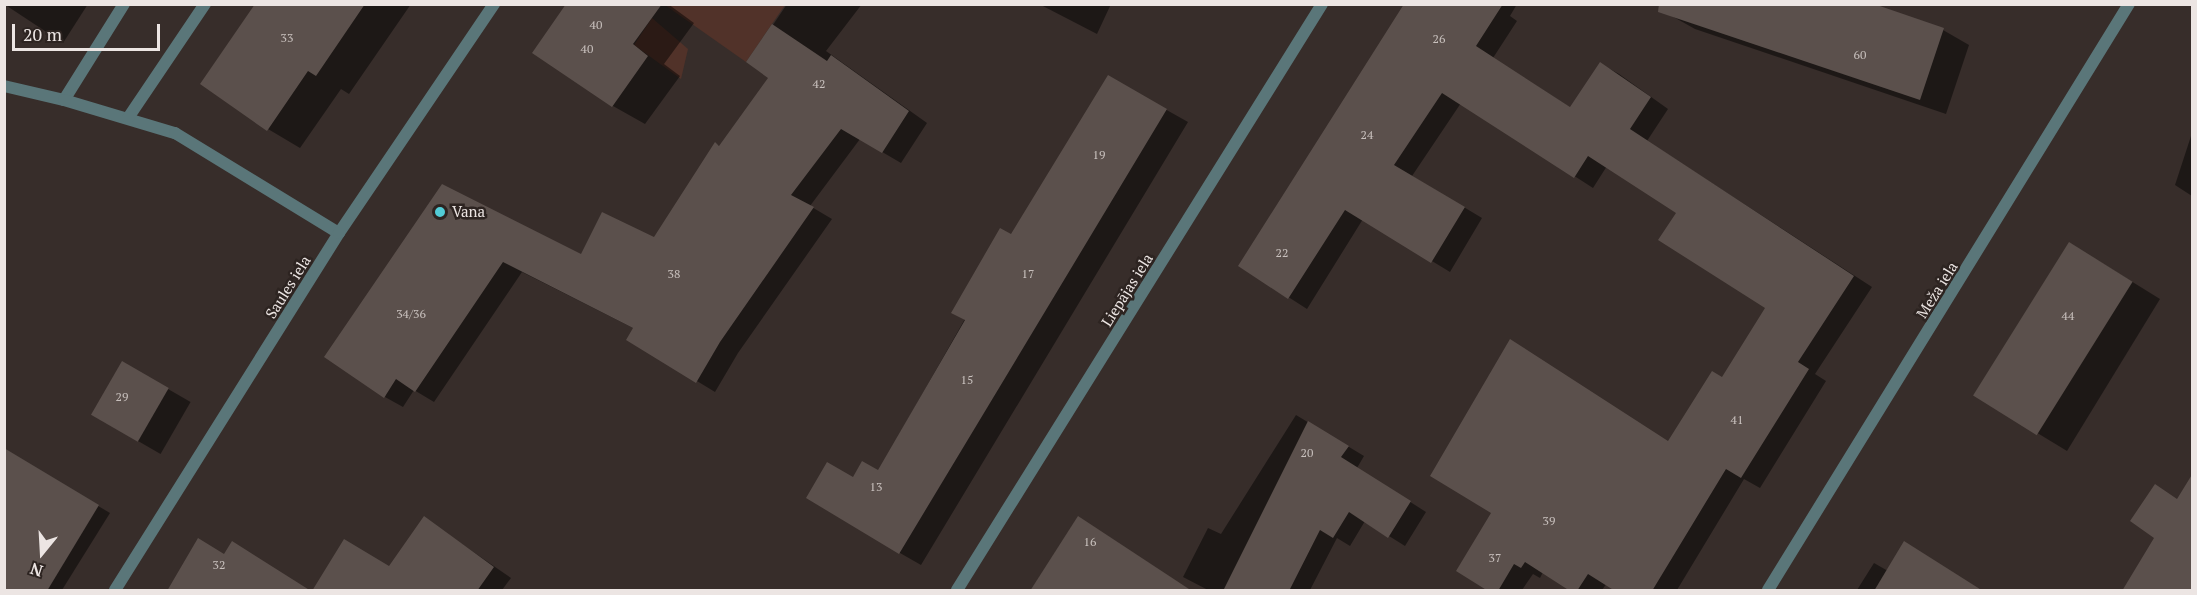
<!DOCTYPE html>
<meta charset="utf-8">
<style>
body{margin:0}
#map{position:relative;width:2197px;height:595px;overflow:hidden;background:#372d2a;font-family:"PT Serif",serif}
div>[style]{position:absolute}
[style*='--x']{left:calc(var(--x)*1px);top:calc(var(--y)*1px);width:calc(var(--w)*1px);rotate:calc(var(--a)*1deg)}
.green>*{inset:0;background:#513229}
.shadow>*{inset:0;background:#0007;transform-origin:0 0}
.building>*{inset:0;background:#5b504c;transform-origin:0 0}
.minor>*{height:12px;margin:-6px;padding:0 6px;transform-origin:6px;border-radius:6px;background:#5a7679}
.tertiary>*{height:12px;margin:-6px;padding:0 6px;transform-origin:6px;border-radius:6px;background:#5a7679}
.dots>*{width:16px;height:16px;translate:-50% -50%;box-sizing:border-box;border:3px solid #2d2421;border-radius:50%}
span{translate:-50% -50%;white-space:nowrap;text-align:center;line-height:1.15;-webkit-text-stroke:5px #2d2421;paint-order:stroke}
.number-label{font-size:12px;color:#c8c0bd}
.number-label span{-webkit-text-stroke-width:0}
.poi-label{font-size:15px;color:#ece5e3}
.left{translate:0 -50%;text-align:left}
.street-label{font-size:15px;color:#ece5e3}
.frame{position:absolute;inset:0;border:6px solid #ece5e3;pointer-events:none}
.north{position:absolute;left:12px;top:523px;width:60px;height:60px;-webkit-text-stroke:4px #2d2421;paint-order:stroke;rotate:198deg;font-size:16px;font-weight:700;line-height:24px;text-align:center;color:#ece5e3}
.north::after{content:'';display:block;margin:auto;width:21px;height:27px;background:#ece5e3;clip-path:polygon(50% 0,100% 100%,50% 72%,0 100%)}
.scale{position:absolute;left:12px;top:24px;width:148px;height:27px;box-sizing:border-box;border:3px solid #ece5e3;border-top:0;padding-left:8px;font-size:18px;line-height:21px;white-space:nowrap;color:#ece5e3;-webkit-text-stroke:4px #2d2421;paint-order:stroke}
</style>
<div id="map">
<div class="green">
<i style="clip-path:polygon(665px 5px,785px 5px,746px 62px)"></i>
<i style="clip-path:polygon(652px 18px,688px 49px,681px 79px,634px 45px)"></i>
</div>
<div class="shadow">
<i style="clip-path:polygon(4px 4px,88px 4px,63px 43px)"></i>
<i style="clip-path:polygon(257px 4px,411px 4px,349px 94px,341px 89px,300px 148px,268px 129px)"></i>
<i style="clip-path:polygon(568px 4px,668px 4px,694px 23px,664px 64px,680px 76px,645px 124px,613px 106px)"></i>
<i style="clip-path:polygon(787px 4px,862px 4px,826px 51px,927px 123px,901px 163px,860px 139px,810px 206px,832px 219px,738px 353px,715px 392px,628px 339px,635px 329px,522px 272px,434px 402px,414px 390px,403px 407px,385px 397px,443px 186px,582px 256px,654px 239px,716px 144px,721px 147px,770px 77px,748px 62px)"></i>
<i style="clip-path:polygon(1039px 4px,1111px 4px,1097px 34px)"></i>
<i style="clip-path:polygon(1407px 4px,1517px 4px,1510px 16px,1517px 21px,1493px 58px,1571px 108px,1601px 64px,1619px 74px,1668px 109px,1647px 141px,1872px 287px,1815px 374px,1826px 381px,1760px 488px,1744px 479px,1677px 590px,1618px 590px,1607px 583px,1602px 590px,1572px 590px,1543px 572px,1540px 578px,1533px 574px,1522px 590px,1491px 590px,1458px 570px,1670px 443px,1723px 379px,1767px 307px,1678px 213px,1607px 166px,1593px 188px,1461px 103px,1412px 176px,1482px 218px,1450px 272px,1363px 219px,1307px 309px,1240px 266px)"></i>
<i style="clip-path:polygon(1670px 15px,1943px 30px,1969px 45px,1946px 114px,1695px 29px)"></i>
<i style="clip-path:polygon(1108px 77px,1188px 122px,921px 565px,900px 553px,853px 479px,878px 472px,1012px 236px)"></i>
<i style="clip-path:polygon(2192px 133px,2192px 196px,2175px 185px)"></i>
<i style="clip-path:polygon(2097px 260px,2160px 299px,2067px 451px,1976px 396px)"></i>
<i style="left:123px;top:363px;width:78px;height:60px;rotate:30deg"></i>
<i style="clip-path:polygon(1296px 415px,1364px 456px,1357px 468px,1426px 512px,1405px 546px,1365px 521px,1350px 546px,1337px 538px,1310px 590px,1208px 590px,1183px 577px,1208px 528px,1221px 534px)"></i>
<i style="clip-path:polygon(4px 450px,110px 513px,62px 590px,4px 590px)"></i>
<i style="clip-path:polygon(424px 518px,511px 578px,502px 590px,375px 590px)"></i>
<i style="clip-path:polygon(1874px 563px,1888px 571px,1982px 590px,1857px 590px)"></i>
</div>
<div class="building">
<i style="clip-path:polygon(255px 4px,365px 4px,316px 76px,308px 71px,267px 131px,200px 84px)"></i>
<i style="clip-path:polygon(566px 4px,662px 4px,633px 44px,648px 56px,612px 107px,532px 53px)"></i>
<i style="clip-path:polygon(1404px 4px,1503px 4px,1476px 46px,1570px 107px,1600px 62px,1651px 97px,1630px 129px,1854px 276px,1798px 362px,1809px 369px,1741px 478px,1726px 469px,1652px 591px,1615px 591px,1588px 574px,1577px 591px,1570px 591px,1525px 562px,1521px 568px,1514px 564px,1498px 591px,1488px 591px,1456px 571px,1491px 513px,1430px 476px,1510px 339px,1668px 441px,1712px 371px,1722px 377px,1765px 308px,1658px 240px,1676px 213px,1588px 156px,1574px 178px,1442px 93px,1394px 165px,1465px 207px,1431px 263px,1345px 210px,1288px 299px,1238px 266px)"></i>
<i style="clip-path:polygon(1659px 4px,1874px 4px,1944px 28px,1920px 100px,1658px 12px)"></i>
<i style="clip-path:polygon(772px 24px,827px 61px,831px 55px,909px 111px,882px 153px,841px 129px,791px 195px,814px 207px,720px 342px,696px 383px,626px 340px,633px 328px,503px 262px,415px 392px,396px 379px,384px 398px,324px 357px,442px 184px,581px 254px,602px 212px,654px 237px,715px 142px,719px 146px,768px 78px,746px 62px)"></i>
<i style="clip-path:polygon(1108px 75px,1167px 109px,899px 554px,806px 498px,827px 462px,853px 477px,862px 461px,878px 470px,965px 320px,951px 313px,1000px 228px,1011px 234px)"></i>
<i style="left:2069px;top:242px;width:75px;height:181px;rotate:32deg"></i>
<i style="left:122px;top:361px;width:54px;height:62px;rotate:30deg"></i>
<i style="clip-path:polygon(1308px 421px,1349px 446px,1341px 457px,1411px 501px,1388px 538px,1349px 512px,1333px 538px,1320px 530px,1289px 591px,1223px 591px)"></i>
<i style="clip-path:polygon(4px 448px,99px 505px,47px 591px,4px 591px)"></i>
<i style="clip-path:polygon(2193px 473px,2193px 591px,2122px 591px,2154px 538px,2130px 521px,2155px 484px,2177px 499px)"></i>
<i style="clip-path:polygon(424px 516px,494px 567px,477px 591px,312px 591px,344px 539px,389px 566px)"></i>
<i style="clip-path:polygon(1078px 516px,1192px 591px,1030px 591px)"></i>
<i style="clip-path:polygon(198px 538px,224px 554px,232px 541px,311px 591px,167px 591px)"></i>
<i style="clip-path:polygon(1904px 541px,1983px 591px,1874px 591px)"></i>
</div>
<div class="minor">
<i style="--x:4;--y:86;--w:62;--a:13.1"></i>
<i style="--x:64;--y:100;--w:113;--a:-58"></i>
<i style="--x:64;--y:100;--w:116;--a:16.6"></i>
<i style="--x:175;--y:133;--w:192;--a:31.4"></i>
<i style="--x:128;--y:118;--w:138;--a:-56"></i>
<i style="--x:957;--y:590;--w:690;--a:-58.08"></i>
<i style="--x:1768;--y:590;--w:688;--a:-58.37"></i>
</div>
<div class="tertiary">
<i style="--x:115;--y:590;--w:421;--a:-57.9"></i>
<i style="--x:339;--y:233;--w:277;--a:-55.9"></i>
</div>
<div class="dots">
<i style="left:440px;top:212px;background:#52ccd6"></i>
</div>
<div class="number-label">
<span style="left:596px;top:25px">40</span>
<span style="left:287px;top:38px">33</span>
<span style="left:1439px;top:39px">26</span>
<span style="left:587px;top:49px">40</span>
<span style="left:1860px;top:55px">60</span>
<span style="left:819px;top:84px">42</span>
<span style="left:1367px;top:135px">24</span>
<span style="left:1099px;top:155px">19</span>
<span style="left:1282px;top:253px">22</span>
<span style="left:674px;top:274px">38</span>
<span style="left:1028px;top:274px">17</span>
<span style="left:411px;top:314px">34/36</span>
<span style="left:2068px;top:316px">44</span>
<span style="left:967px;top:380px">15</span>
<span style="left:122px;top:397px">29</span>
<span style="left:1737px;top:420px">41</span>
<span style="left:1307px;top:453px">20</span>
<span style="left:876px;top:487px">13</span>
<span style="left:1549px;top:521px">39</span>
<span style="left:1090px;top:542px">16</span>
<span style="left:1495px;top:558px">37</span>
<span style="left:219px;top:565px">32</span>
</div>
<div class="poi-label">
<span class="left" style="left:452px;top:212px">Vana</span>
</div>
<div class="street-label">
<span style="left:288px;top:287px;rotate:-58deg">Saules iela</span>
<span style="left:1127px;top:290px;rotate:-58deg">Liepājas iela</span>
<span style="left:1937px;top:290px;rotate:-58deg">Meža iela</span>
</div>
<div class="frame"></div>
<div class="north">N</div>
<div class="scale">20 m</div>
</div>
